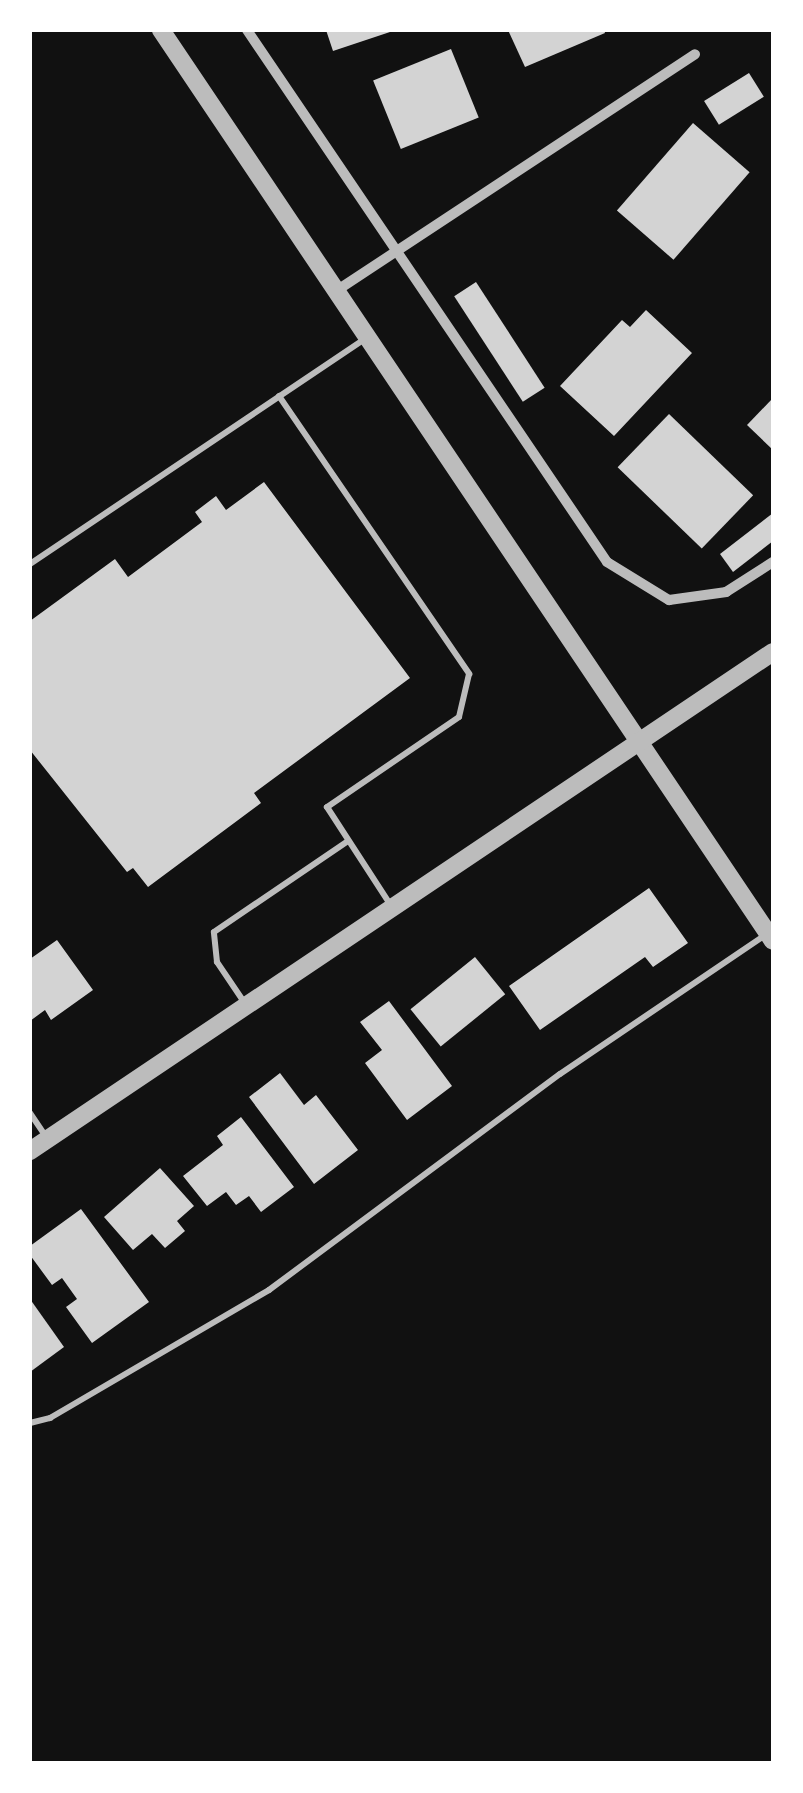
<!DOCTYPE html>
<style>
body{margin:0}
#map{position:relative;width:803px;height:1793px;overflow:hidden;background:#111;font-family:Barlow,sans-serif}
div>[style]{position:absolute}
[style*='--x']{left:calc(var(--x)*1px);top:calc(var(--y)*1px);width:calc(var(--w)*1px);rotate:calc(var(--a)*1deg)}
.building>*{inset:0;background:#d3d3d3;transform-origin:0 0}
.service>*{height:6px;margin:-3px;padding:0 3px;transform-origin:3px;border-radius:3px;background:#bcbcbc}
.minor>*{height:10px;margin:-5px;padding:0 5px;transform-origin:5px;border-radius:5px;background:#bcbcbc}
.tertiary>*{height:18px;margin:-9px;padding:0 9px;transform-origin:9px;border-radius:9px;background:#bcbcbc}
span{translate:-50% -50%;white-space:nowrap;text-align:center;line-height:1.15;-webkit-text-stroke:9px #fff;paint-order:stroke}
.frame{position:absolute;inset:0;border:32px solid #fff;pointer-events:none}
</style>
<div id="map">
<div class="building">
<i style="clip-path:polygon(326px 30px,393px 30px,393px 31px,333px 51px)"></i>
<i style="clip-path:polygon(508px 30px,604px 30px,605px 33px,525px 67px)"></i>
<i style="left:451px;top:49px;width:74px;height:84px;rotate:68deg"></i>
<i style="left:749px;top:73px;width:28px;height:53px;rotate:58deg"></i>
<i style="left:693px;top:123px;width:75px;height:116px;rotate:41deg"></i>
<i style="left:476px;top:282px;width:126px;height:26px;rotate:57deg"></i>
<i style="clip-path:polygon(646px 310px,692px 353px,614px 436px,560px 386px,622px 320px,630px 327px)"></i>
<i style="clip-path:polygon(773px 398px,773px 450px,747px 425px)"></i>
<i style="left:669px;top:414px;width:117px;height:74px;rotate:44deg"></i>
<i style="clip-path:polygon(264px 482px,410px 678px,254px 793px,261px 803px,148px 887px,133px 868px,127px 872px,30px 750px,30px 621px,115px 559px,128px 577px,202px 522px,195px 512px,216px 496px,226px 510px)"></i>
<i style="clip-path:polygon(773px 513px,773px 541px,733px 572px,720px 554px)"></i>
<i style="clip-path:polygon(649px 888px,688px 943px,653px 967px,645px 957px,540px 1030px,509px 986px)"></i>
<i style="clip-path:polygon(57px 940px,93px 990px,51px 1020px,45px 1010px,30px 1021px,30px 959px)"></i>
<i style="left:475px;top:957px;width:48px;height:83px;rotate:51deg"></i>
<i style="clip-path:polygon(389px 1001px,452px 1086px,407px 1120px,365px 1063px,382px 1050px,360px 1022px)"></i>
<i style="clip-path:polygon(280px 1073px,304px 1105px,316px 1095px,358px 1150px,314px 1184px,249px 1097px)"></i>
<i style="clip-path:polygon(241px 1117px,294px 1187px,261px 1212px,249px 1196px,236px 1205px,226px 1192px,207px 1206px,183px 1176px,223px 1145px,217px 1136px)"></i>
<i style="clip-path:polygon(160px 1168px,194px 1206px,177px 1221px,185px 1231px,165px 1248px,152px 1234px,133px 1250px,104px 1217px)"></i>
<i style="clip-path:polygon(81px 1209px,149px 1302px,92px 1343px,66px 1307px,77px 1299px,62px 1278px,52px 1285px,30px 1255px,30px 1246px)"></i>
<i style="clip-path:polygon(30px 1299px,64px 1347px,30px 1372px)"></i>
</div>
<div class="service">
<i style="--x:279;--y:396;--w:337;--a:55.6"></i>
<i style="--x:469;--y:674;--w:44;--a:103.1"></i>
<i style="--x:459;--y:717;--w:160;--a:145.7"></i>
<i style="--x:327;--y:807;--w:119;--a:57"></i>
<i style="--x:30;--y:564;--w:405;--a:-33.9"></i>
<i style="--x:246;--y:1005;--w:52;--a:-124"></i>
<i style="--x:217;--y:962;--w:30;--a:-96"></i>
<i style="--x:214;--y:932;--w:162;--a:-34.2"></i>
<i style="--x:30;--y:1113;--w:30;--a:56"></i>
<i style="--x:30;--y:1423;--w:21;--a:-14"></i>
<i style="--x:50;--y:1418;--w:254;--a:-30.3"></i>
<i style="--x:269;--y:1290;--w:362;--a:-36.6"></i>
<i style="--x:560;--y:1074;--w:248;--a:-34.1"></i>
</div>
<div class="minor">
<i style="--x:247;--y:30;--w:642;--a:55.91"></i>
<i style="--x:607;--y:562;--w:73;--a:31.5"></i>
<i style="--x:669;--y:600;--w:58;--a:-8"></i>
<i style="--x:726;--y:592;--w:56;--a:-32.6"></i>
<i style="--x:336;--y:291;--w:430;--a:-33.4"></i>
</div>
<div class="tertiary">
<i style="--x:161;--y:30;--w:1097;--a:56.11"></i>
<i style="--x:30;--y:1151;--w:895;--a:-33.89"></i>
</div>
<div class="frame"></div>
</div>
